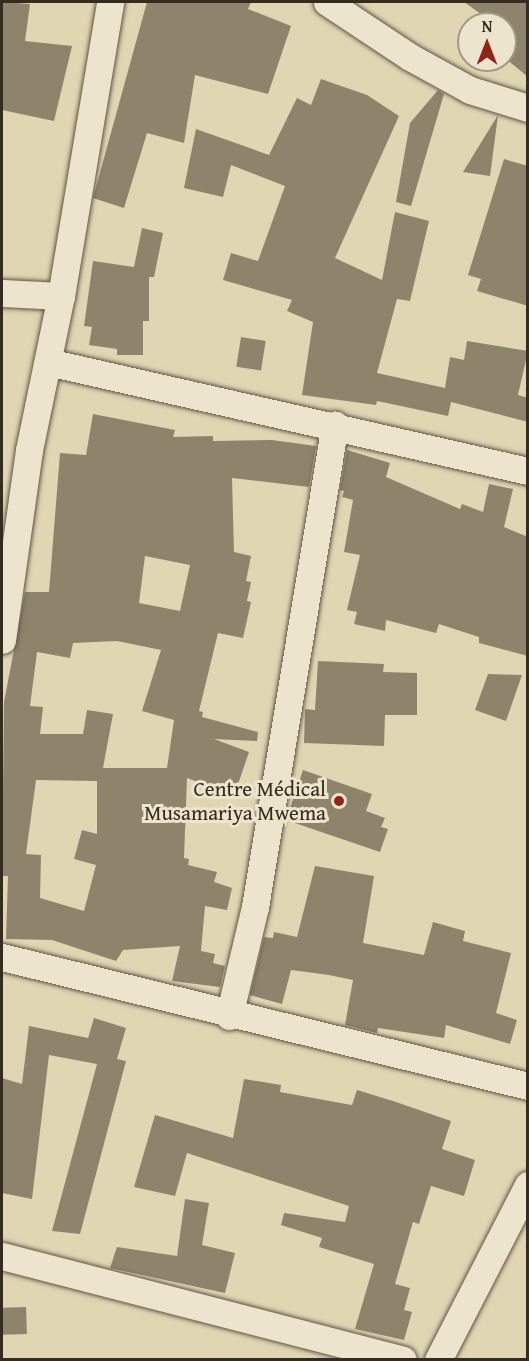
<!DOCTYPE html>
<meta charset="utf-8">
<style>
body{margin:0}
#map{position:relative;width:529px;height:1361px;overflow:hidden;background:#e1d6b2;font-family:"Gentium Book Plus",serif}
div>[style]{position:absolute}
[style*='--x']{left:calc(var(--x)*1px);top:calc(var(--y)*1px);width:calc(var(--w)*1px);rotate:calc(var(--a)*1deg)}
.building>*{inset:0;background:#8e846c;transform-origin:0 0}
.roads{filter:drop-shadow(0 0 2px #5f5645) drop-shadow(0 0 2px #5f5645)}
.minor>*{height:27px;margin:-13.5px;padding:0 13.5px;transform-origin:13.5px;border-radius:13.5px;background:#ece4cd}
.dots>*{width:16px;height:16px;translate:-50% -50%;box-sizing:border-box;border:3px solid #ece4cd;border-radius:50%}
span{translate:-50% -50%;white-space:nowrap;text-align:center;line-height:1.15;-webkit-text-stroke:6px #ece4cd;paint-order:stroke}
.poi-label{font-size:21px;color:#342b21}
.right{translate:-100% -50%;text-align:right}
.frame{position:absolute;inset:0;border:3px solid #342b21;pointer-events:none}
.north{position:absolute;left:457px;top:12px;width:60px;height:60px;box-sizing:border-box;background:#ece4cd;border:2px solid #a29a88;border-radius:50%;rotate:0deg;font-size:16px;font-weight:700;line-height:24px;text-align:center;color:#342b21}
.north::after{content:'';display:block;margin:auto;width:21px;height:27px;background:#8f2418;clip-path:polygon(50% 0,100% 100%,50% 72%,0 100%)}
</style>
<div id="map">
<div class="building">
<i style="clip-path:polygon(3px 2px,30px 4px,25px 41px,72px 46px,54px 121px,2px 110px)"></i>
<i style="clip-path:polygon(147px 2px,251px 2px,248px 9px,291px 26px,268px 94px,195px 75px,184px 143px,147px 133px,124px 208px,93px 198px)"></i>
<i style="clip-path:polygon(464px 2px,528px 2px,528px 77px,505px 58px,505px 24px,486px 24px,488px 19px)"></i>
<i style="clip-path:polygon(321px 79px,367px 95px,399px 116px,335px 258px,382px 280px,395px 212px,429px 221px,410px 301px,397px 299px,377px 373px,445px 388px,450px 357px,464px 360px,467px 341px,528px 351px,518px 395px,528px 398px,528px 422px,451px 402px,448px 416px,377px 401px,376px 405px,302px 395px,313px 322px,287px 311px,292px 300px,223px 280px,231px 253px,258px 261px,285px 186px,231px 165px,223px 197px,184px 188px,196px 129px,269px 155px,297px 98px,311px 105px)"></i>
<i style="clip-path:polygon(438px 90px,444px 94px,411px 206px,396px 202px,410px 123px)"></i>
<i style="clip-path:polygon(498px 115px,490px 176px,463px 172px)"></i>
<i style="clip-path:polygon(504px 159px,528px 166px,528px 306px,477px 291px,481px 279px,468px 275px)"></i>
<i style="clip-path:polygon(142px 228px,163px 233px,154px 277px,149px 277px,149px 321px,143px 321px,143px 355px,117px 355px,117px 349px,89px 345px,92px 327px,84px 326px,93px 261px,134px 267px)"></i>
<i style="left:241px;top:337px;width:25px;height:30px;rotate:9deg"></i>
<i style="clip-path:polygon(evenodd,93px 414px,175px 430px,173px 437px,213px 436px,213px 441px,272px 440px,316px 446px,309px 487px,232px 478px,234px 552px,251px 556px,246px 581px,251px 582px,247px 601px,251px 602px,243px 638px,218px 633px,199px 711px,203px 712px,202px 717px,258px 732px,257px 741px,214px 739px,249px 752px,234px 796px,187px 778px,184px 858px,189px 859px,188px 865px,217px 872px,214px 882px,232px 888px,227px 910px,205px 906px,201px 951px,215px 954px,213px 963px,225px 966px,220px 987px,172px 981px,180px 946px,123px 950px,116px 961px,52px 940px,6px 939px,8px 876px,2px 876px,4px 702px,25px 592px,49px 592px,60px 453px,86px 455px,93px 414px,145px 556px,190px 565px,180px 611px,139px 603px,145px 556px,93px 414px,117px 641px,161px 650px,142px 711px,174px 720px,167px 768px,103px 768px,113px 714px,87px 710px,83px 734px,40px 734px,43px 707px,30px 706px,37px 652px,70px 658px,73px 643px,117px 641px,93px 414px,36px 780px,97px 781px,97px 834px,82px 830px,74px 859px,96px 865px,84px 911px,40px 898px,41px 855px,26px 854px,36px 780px)"></i>
<i style="clip-path:polygon(347px 450px,390px 463px,386px 477px,460px 509px,462px 504px,483px 512px,489px 484px,513px 489px,504px 527px,528px 537px,528px 656px,479px 643px,479px 637px,439px 624px,436px 633px,386px 620px,385px 631px,354px 624px,357px 612px,347px 610px,360px 555px,344px 552px,353px 500px,342px 497px,344px 491px,340px 490px)"></i>
<i style="clip-path:polygon(318px 661px,384px 664px,383px 672px,417px 673px,417px 715px,385px 715px,384px 746px,304px 743px,305px 709px,315px 710px)"></i>
<i style="clip-path:polygon(488px 674px,522px 675px,506px 721px,475px 710px)"></i>
<i style="clip-path:polygon(303px 770px,372px 794px,366px 811px,385px 818px,381px 827px,388px 829px,380px 852px,286px 820px)"></i>
<i style="clip-path:polygon(315px 866px,374px 876px,363px 943px,424px 955px,433px 922px,465px 931px,463px 941px,511px 953px,496px 1013px,517px 1020px,510px 1044px,446px 1025px,444px 1038px,378px 1028px,377px 1033px,345px 1025px,353px 980px,329px 975px,291px 970px,282px 1004px,250px 995px,264px 937px,273px 938px,274px 932px,297px 937px)"></i>
<i style="clip-path:polygon(94px 1018px,126px 1028px,117px 1059px,126px 1061px,80px 1234px,52px 1231px,97px 1064px,49px 1055px,32px 1199px,2px 1193px,2px 1078px,22px 1084px,29px 1026px,88px 1038px)"></i>
<i style="clip-path:polygon(244px 1079px,281px 1085px,280px 1092px,352px 1105px,357px 1090px,393px 1101px,451px 1121px,442px 1149px,475px 1160px,464px 1196px,431px 1186px,419px 1224px,413px 1222px,395px 1284px,410px 1288px,404px 1310px,412px 1312px,404px 1340px,355px 1329px,374px 1264px,319px 1247px,322px 1238px,281px 1225px,284px 1213px,345px 1222px,349px 1206px,187px 1153px,175px 1196px,134px 1187px,155px 1115px,233px 1138px)"></i>
<i style="clip-path:polygon(185px 1199px,209px 1203px,202px 1245px,235px 1253px,225px 1293px,110px 1268px,117px 1247px,177px 1256px)"></i>
<i style="left:26px;top:1307px;width:27px;height:24px;rotate:88deg"></i>
</div>
<div class="roads">
<div class="minor">
<i style="--x:327;--y:2;--w:100;--a:33.5"></i>
<i style="--x:410;--y:57;--w:68;--a:28.8"></i>
<i style="--x:470;--y:90;--w:61;--a:17.2"></i>
<i style="--x:2;--y:293;--w:59;--a:2.9"></i>
<i style="--x:48;--y:362;--w:492;--a:12.8"></i>
<i style="--x:2;--y:640;--w:192;--a:-81.9"></i>
<i style="--x:29;--y:450;--w:157;--a:-78.3"></i>
<i style="--x:61;--y:296;--w:298;--a:-80.5"></i>
<i style="--x:2;--y:957;--w:542;--a:13.78"></i>
<i style="--x:229;--y:1016;--w:112;--a:-76.6"></i>
<i style="--x:255;--y:907;--w:489;--a:-80.6"></i>
<i style="--x:2;--y:1256;--w:414;--a:14.5"></i>
<i style="--x:438;--y:1360;--w:197;--a:-62.8"></i>
</div>
</div>
<div class="dots">
<i style="left:339px;top:801px;background:#8f2418"></i>
</div>
<div class="poi-label">
<span class="right" style="left:326px;top:801px">Centre Médical<br>Musamariya Mwema</span>
</div>
<div class="frame"></div>
<div class="north">N</div>
</div>
